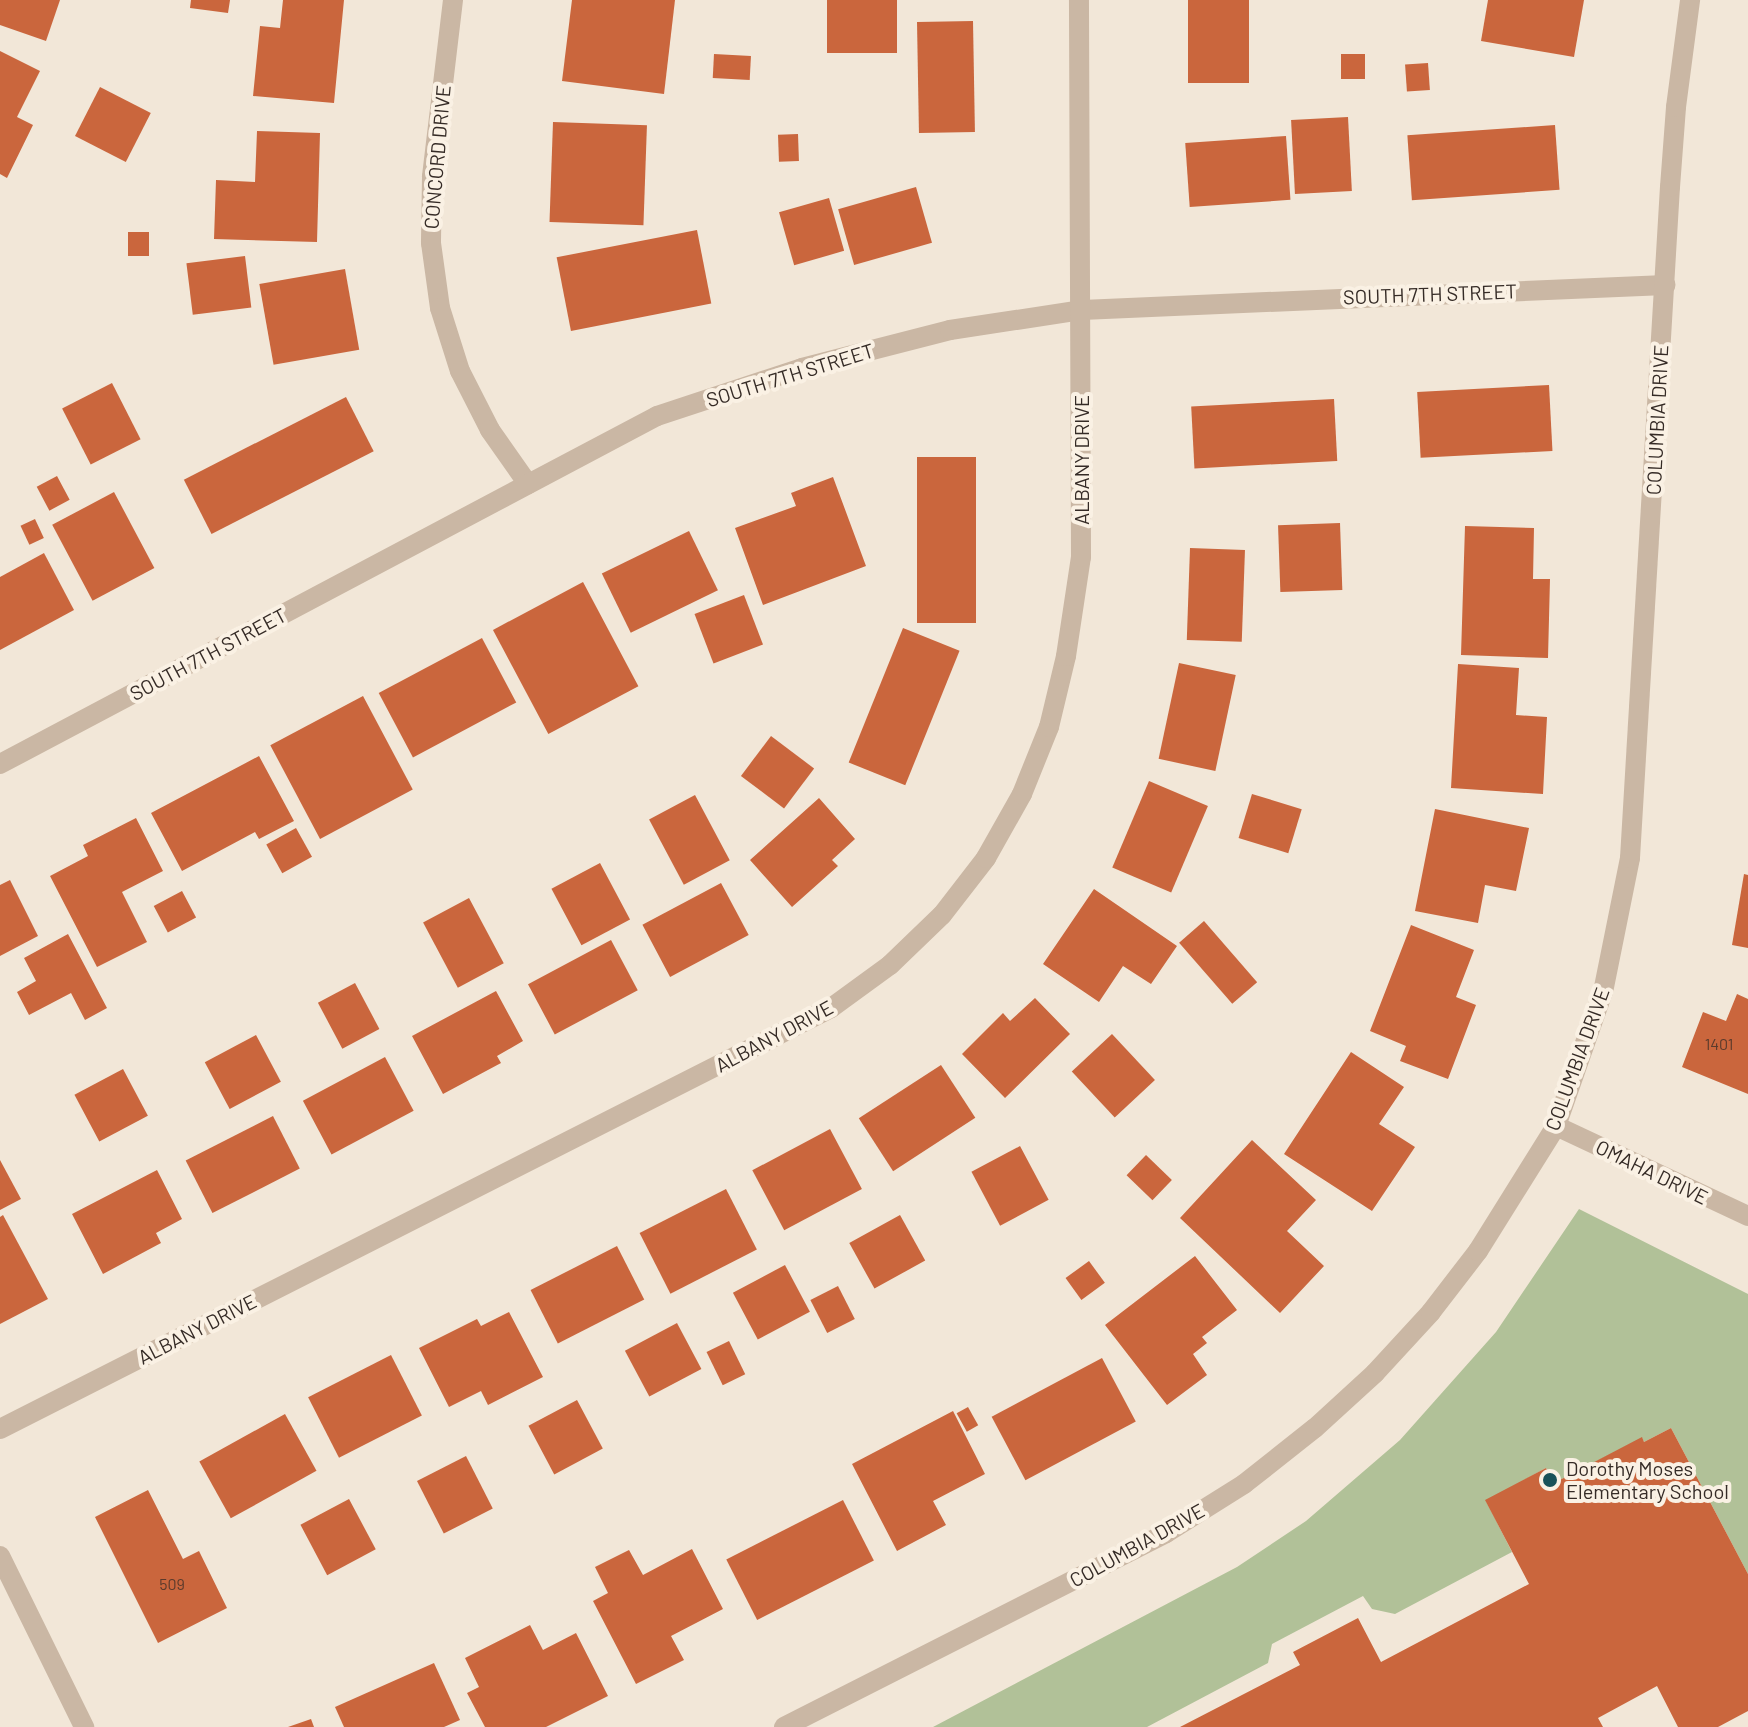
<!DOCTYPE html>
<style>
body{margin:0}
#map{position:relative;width:1748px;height:1727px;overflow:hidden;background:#f2e7d8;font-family:Barlow,sans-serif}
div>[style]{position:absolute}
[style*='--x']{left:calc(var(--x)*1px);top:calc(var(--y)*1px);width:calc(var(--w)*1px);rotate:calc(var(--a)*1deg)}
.green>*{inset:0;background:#b1c198}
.building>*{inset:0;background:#ca663d;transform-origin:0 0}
.minor>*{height:20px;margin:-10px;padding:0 10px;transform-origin:10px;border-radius:10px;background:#cab7a4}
.dots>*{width:22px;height:22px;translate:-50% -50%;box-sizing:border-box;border:4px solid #faf1e4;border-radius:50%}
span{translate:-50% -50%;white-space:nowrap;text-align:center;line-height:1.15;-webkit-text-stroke:8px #faf1e4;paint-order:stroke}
.number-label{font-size:16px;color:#5a3a2c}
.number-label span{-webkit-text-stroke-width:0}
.street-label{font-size:20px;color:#352b26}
.poi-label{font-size:20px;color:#352b26}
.left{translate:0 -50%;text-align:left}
</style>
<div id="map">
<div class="green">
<i style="clip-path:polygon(1579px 1209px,1748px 1294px,1748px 1574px,1671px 1428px,1644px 1442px,1642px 1438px,1554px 1483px,1546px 1468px,1486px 1501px,1512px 1552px,1395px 1614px,1372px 1609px,1363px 1596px,1272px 1644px,1268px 1663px,1147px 1727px,933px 1727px,1237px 1567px,1306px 1521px,1400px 1440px,1496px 1332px)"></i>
</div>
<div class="building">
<i style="clip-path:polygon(0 0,60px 0,46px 41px,0 25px)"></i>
<i style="clip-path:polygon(191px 0,230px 0,228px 13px,190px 8px)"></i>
<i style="clip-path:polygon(283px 0,344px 0,334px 103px,253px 96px,260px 26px,280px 28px)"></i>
<i style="clip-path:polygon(572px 0,675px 0,664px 94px,562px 81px)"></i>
<i style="left:827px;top:0;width:70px;height:53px"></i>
<i style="left:1188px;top:0;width:61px;height:83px"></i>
<i style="clip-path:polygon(1488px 0,1584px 0,1574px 57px,1481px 41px)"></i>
<i style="left:973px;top:21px;width:111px;height:56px;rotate:89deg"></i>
<i style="clip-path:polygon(0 51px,40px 71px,17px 117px,33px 125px,7px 178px,0 174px)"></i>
<i style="left:714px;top:54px;width:37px;height:24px;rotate:3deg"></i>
<i style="left:1341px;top:54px;width:24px;height:25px"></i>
<i style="left:1428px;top:63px;width:27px;height:23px;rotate:86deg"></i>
<i style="left:100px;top:87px;width:57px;height:55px;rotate:27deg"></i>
<i style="left:1348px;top:117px;width:74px;height:57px;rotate:87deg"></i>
<i style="left:553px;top:122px;width:94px;height:100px;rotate:2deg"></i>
<i style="left:1555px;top:125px;width:65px;height:148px;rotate:86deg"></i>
<i style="clip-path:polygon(257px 131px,320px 133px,317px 242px,214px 239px,216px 180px,255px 182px)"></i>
<i style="left:798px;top:134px;width:27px;height:20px;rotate:88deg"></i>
<i style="left:1286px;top:136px;width:64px;height:101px;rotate:86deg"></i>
<i style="left:916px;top:187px;width:58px;height:81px;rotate:74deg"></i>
<i style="left:829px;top:198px;width:55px;height:52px;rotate:74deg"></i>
<i style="left:697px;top:230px;width:75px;height:143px;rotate:79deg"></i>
<i style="left:128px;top:232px;width:21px;height:24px"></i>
<i style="left:245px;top:256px;width:52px;height:59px;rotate:83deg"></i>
<i style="left:345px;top:269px;width:82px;height:87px;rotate:80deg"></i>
<i style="left:112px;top:383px;width:63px;height:56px;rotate:63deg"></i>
<i style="left:1549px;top:385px;width:66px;height:132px;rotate:87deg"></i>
<i style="left:346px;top:397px;width:61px;height:182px;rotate:63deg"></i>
<i style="left:1334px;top:399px;width:62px;height:143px;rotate:87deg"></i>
<i style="left:917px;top:457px;width:59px;height:166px"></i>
<i style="left:57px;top:476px;width:27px;height:23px;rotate:62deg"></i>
<i style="clip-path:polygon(833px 477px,866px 566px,763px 605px,735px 528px,796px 506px,791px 493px)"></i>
<i style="left:114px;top:492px;width:86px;height:70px;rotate:62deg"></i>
<i style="left:35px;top:519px;width:21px;height:16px;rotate:65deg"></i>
<i style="left:1340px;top:523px;width:67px;height:62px;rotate:88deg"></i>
<i style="clip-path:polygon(1465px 526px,1534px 528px,1533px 579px,1550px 579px,1548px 658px,1461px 655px)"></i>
<i style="left:689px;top:531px;width:66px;height:97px;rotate:64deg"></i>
<i style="left:1190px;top:548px;width:55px;height:92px;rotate:2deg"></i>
<i style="clip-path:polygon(44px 553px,74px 610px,0 650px,0 577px)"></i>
<i style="left:583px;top:582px;width:118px;height:102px;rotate:62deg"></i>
<i style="left:744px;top:595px;width:53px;height:53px;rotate:69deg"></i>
<i style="left:903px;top:628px;width:61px;height:145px;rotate:22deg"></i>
<i style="left:482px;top:638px;width:73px;height:117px;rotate:62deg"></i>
<i style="left:1179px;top:663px;width:58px;height:98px;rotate:12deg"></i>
<i style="clip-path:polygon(1458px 664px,1519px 668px,1516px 715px,1547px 717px,1543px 794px,1451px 788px)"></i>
<i style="left:363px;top:696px;width:106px;height:105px;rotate:62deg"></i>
<i style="left:771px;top:736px;width:54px;height:50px;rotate:37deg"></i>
<i style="clip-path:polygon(259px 756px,294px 821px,259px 839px,255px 832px,182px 871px,151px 813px)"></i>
<i style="left:1149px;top:781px;width:64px;height:94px;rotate:23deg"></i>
<i style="left:1252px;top:794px;width:52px;height:46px;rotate:17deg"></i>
<i style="left:695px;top:795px;width:74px;height:52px;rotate:62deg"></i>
<i style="clip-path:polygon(819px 798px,855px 839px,832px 860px,838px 866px,792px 907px,750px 860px)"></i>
<i style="clip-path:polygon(1435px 809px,1529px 828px,1516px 891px,1485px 885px,1478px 923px,1415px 911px)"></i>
<i style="clip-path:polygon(136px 818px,163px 871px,122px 892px,147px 942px,97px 967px,50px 876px,88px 856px,83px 845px)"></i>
<i style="left:296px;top:828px;width:33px;height:34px;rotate:61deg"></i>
<i style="left:600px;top:863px;width:64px;height:55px;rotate:62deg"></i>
<i style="clip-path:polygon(1744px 874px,1748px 875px,1748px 948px,1732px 945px)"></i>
<i style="clip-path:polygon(10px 880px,38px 936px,0 956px,0 885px)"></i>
<i style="left:721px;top:883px;width:59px;height:89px;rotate:62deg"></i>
<i style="clip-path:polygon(1094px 889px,1177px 946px,1151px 984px,1123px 966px,1099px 1002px,1043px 964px)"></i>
<i style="left:182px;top:891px;width:30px;height:32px;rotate:62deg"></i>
<i style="left:469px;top:898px;width:74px;height:52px;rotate:62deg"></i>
<i style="left:1204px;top:921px;width:81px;height:33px;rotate:49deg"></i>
<i style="clip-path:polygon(1411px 925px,1474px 950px,1456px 997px,1476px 1005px,1448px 1079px,1400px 1061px,1406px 1046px,1370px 1031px)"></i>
<i style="clip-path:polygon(68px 934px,107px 1008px,85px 1020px,71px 993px,29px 1015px,17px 992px,36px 981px,24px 958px)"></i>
<i style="left:611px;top:940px;width:57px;height:94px;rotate:62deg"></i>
<i style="left:355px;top:983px;width:52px;height:42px;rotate:62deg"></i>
<i style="clip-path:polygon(496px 991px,523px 1041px,497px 1056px,501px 1063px,443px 1094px,412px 1036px)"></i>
<i style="clip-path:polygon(1737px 994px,1748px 999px,1748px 1094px,1682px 1067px,1703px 1012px,1726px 1021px)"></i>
<i style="clip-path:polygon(1035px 998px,1070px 1034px,1005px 1098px,962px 1054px,1003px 1013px,1010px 1021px)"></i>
<i style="left:1112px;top:1034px;width:63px;height:55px;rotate:47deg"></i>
<i style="left:256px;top:1035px;width:53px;height:58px;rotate:62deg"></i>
<i style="clip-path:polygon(1351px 1052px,1404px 1087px,1379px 1124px,1415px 1147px,1372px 1211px,1284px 1154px)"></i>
<i style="left:385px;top:1057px;width:61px;height:93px;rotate:62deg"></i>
<i style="left:941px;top:1065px;width:63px;height:98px;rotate:57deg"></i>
<i style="left:123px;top:1069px;width:53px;height:55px;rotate:62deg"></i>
<i style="left:273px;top:1116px;width:59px;height:98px;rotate:63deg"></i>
<i style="left:830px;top:1129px;width:68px;height:88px;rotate:62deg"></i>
<i style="clip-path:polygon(1252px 1140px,1316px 1200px,1287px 1231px,1324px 1266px,1280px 1313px,1180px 1218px)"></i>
<i style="left:1020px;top:1146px;width:61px;height:55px;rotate:62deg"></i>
<i style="left:1146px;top:1155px;width:36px;height:28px;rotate:44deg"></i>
<i style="clip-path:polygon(0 1160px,21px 1199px,0 1210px)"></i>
<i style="clip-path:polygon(157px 1170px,182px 1219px,156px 1233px,161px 1243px,103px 1274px,72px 1214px)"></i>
<i style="left:726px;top:1189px;width:68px;height:97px;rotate:63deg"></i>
<i style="clip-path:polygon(3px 1215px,48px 1299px,0 1324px,0 1217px)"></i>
<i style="left:900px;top:1215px;width:52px;height:58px;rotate:61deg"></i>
<i style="left:617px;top:1246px;width:60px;height:97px;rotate:63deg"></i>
<i style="clip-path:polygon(1195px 1256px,1237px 1310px,1202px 1337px,1207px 1343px,1193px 1354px,1207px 1375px,1167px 1405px,1105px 1325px)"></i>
<i style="left:1089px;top:1261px;width:27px;height:29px;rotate:54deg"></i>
<i style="left:785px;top:1265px;width:53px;height:59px;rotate:62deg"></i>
<i style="left:838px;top:1286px;width:37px;height:31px;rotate:63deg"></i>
<i style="clip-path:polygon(509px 1312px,543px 1377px,488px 1405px,481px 1391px,449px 1407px,419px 1348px,477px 1319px,481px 1326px)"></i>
<i style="left:677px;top:1323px;width:52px;height:59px;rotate:62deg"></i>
<i style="left:729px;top:1341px;width:37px;height:25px;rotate:64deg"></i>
<i style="left:391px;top:1355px;width:68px;height:93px;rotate:63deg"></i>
<i style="left:1102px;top:1358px;width:72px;height:125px;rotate:62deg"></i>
<i style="left:577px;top:1400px;width:55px;height:55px;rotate:62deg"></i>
<i style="left:968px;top:1407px;width:21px;height:13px;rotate:61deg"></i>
<i style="clip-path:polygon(953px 1411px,985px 1474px,933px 1501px,946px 1525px,897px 1551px,852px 1464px)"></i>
<i style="left:285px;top:1414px;width:65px;height:98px;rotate:61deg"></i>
<i style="clip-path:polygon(1671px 1428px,1748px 1574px,1748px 1711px,1718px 1727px,1678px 1727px,1657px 1686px,1598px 1718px,1603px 1727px,1180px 1727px,1300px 1665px,1293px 1652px,1358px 1618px,1381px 1662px,1529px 1584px,1485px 1500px,1546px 1468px,1554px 1483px,1642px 1437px,1644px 1442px)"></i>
<i style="left:466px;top:1456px;width:59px;height:55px;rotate:63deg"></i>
<i style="clip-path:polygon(148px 1490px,183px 1559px,199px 1551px,227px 1608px,158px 1643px,95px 1517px)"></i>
<i style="left:349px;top:1499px;width:57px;height:55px;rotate:62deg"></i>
<i style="left:843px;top:1500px;width:68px;height:131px;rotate:63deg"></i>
<i style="clip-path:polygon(692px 1549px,723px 1609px,671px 1636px,684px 1660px,636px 1684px,593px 1601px,608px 1593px,595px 1567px,629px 1550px,643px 1575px)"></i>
<i style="clip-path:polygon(530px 1625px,543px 1650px,576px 1633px,608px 1696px,546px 1727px,485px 1727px,467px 1693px,479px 1687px,465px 1658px)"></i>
<i style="clip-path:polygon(434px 1663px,460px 1720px,444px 1727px,344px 1727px,335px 1707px)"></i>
<i style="clip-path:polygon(311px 1719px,314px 1727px,288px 1727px)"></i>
</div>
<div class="minor">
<i style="--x:453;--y:0;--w:178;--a:96.8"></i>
<i style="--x:432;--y:177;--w:66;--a:90.9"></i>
<i style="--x:431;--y:243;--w:66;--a:82.1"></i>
<i style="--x:440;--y:308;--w:66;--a:72.4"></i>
<i style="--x:460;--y:371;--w:66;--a:63"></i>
<i style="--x:490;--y:430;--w:66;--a:54.9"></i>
<i style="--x:0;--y:764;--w:743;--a:-27.91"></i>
<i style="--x:657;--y:416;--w:153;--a:-18.3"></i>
<i style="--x:802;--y:368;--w:153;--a:-14.4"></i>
<i style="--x:950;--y:330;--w:134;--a:-8.6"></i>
<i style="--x:1082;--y:310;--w:584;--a:-2.46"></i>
<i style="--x:1556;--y:1126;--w:212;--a:25.1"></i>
<i style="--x:0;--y:1429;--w:932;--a:-26.87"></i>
<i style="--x:831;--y:1008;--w:73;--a:-36.1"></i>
<i style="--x:890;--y:965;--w:72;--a:-43.9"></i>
<i style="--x:942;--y:915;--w:72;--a:-52.3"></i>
<i style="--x:986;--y:858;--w:73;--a:-60.6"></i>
<i style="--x:1022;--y:794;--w:72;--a:-68.1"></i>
<i style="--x:1049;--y:727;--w:73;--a:-76.5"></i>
<i style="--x:1066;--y:656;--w:100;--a:-81.4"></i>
<i style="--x:1081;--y:557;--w:557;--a:-90.21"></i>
<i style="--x:0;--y:1556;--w:191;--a:63.8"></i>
<i style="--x:784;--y:1727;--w:428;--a:-26.9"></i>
<i style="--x:1166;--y:1533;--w:92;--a:-32.1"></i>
<i style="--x:1244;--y:1484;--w:90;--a:-38.3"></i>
<i style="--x:1315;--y:1428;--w:81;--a:-42.5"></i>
<i style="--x:1375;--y:1373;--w:83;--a:-47.4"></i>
<i style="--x:1431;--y:1312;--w:77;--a:-52.4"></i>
<i style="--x:1478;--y:1251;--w:147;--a:-58"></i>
<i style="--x:1556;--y:1126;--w:142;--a:-70.7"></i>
<i style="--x:1603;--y:992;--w:137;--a:-78.6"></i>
<i style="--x:1630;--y:858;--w:672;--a:-86.59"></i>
<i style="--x:1670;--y:187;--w:80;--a:-85.7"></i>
<i style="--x:1676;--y:107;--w:108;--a:-82.5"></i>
</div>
<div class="dots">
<i style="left:1550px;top:1480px;background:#1a5158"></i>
</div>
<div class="number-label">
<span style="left:1719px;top:1044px">1401</span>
<span style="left:172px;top:1584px">509</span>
</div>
<div class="street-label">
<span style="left:437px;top:157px;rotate:-85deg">CONCORD DRIVE</span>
<span style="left:1430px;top:294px;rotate:-2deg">SOUTH 7TH STREET</span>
<span style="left:790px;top:375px;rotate:-17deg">SOUTH 7TH STREET</span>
<span style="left:1657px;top:420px;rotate:-87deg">COLUMBIA DRIVE</span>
<span style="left:1081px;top:460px;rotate:-90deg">ALBANY DRIVE</span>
<span style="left:208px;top:654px;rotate:-28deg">SOUTH 7TH STREET</span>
<span style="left:774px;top:1036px;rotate:-28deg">ALBANY DRIVE</span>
<span style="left:1577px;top:1059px;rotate:-70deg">COLUMBIA DRIVE</span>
<span style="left:1652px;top:1172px;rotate:26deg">OMAHA DRIVE</span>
<span style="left:197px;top:1329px;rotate:-27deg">ALBANY DRIVE</span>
<span style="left:1137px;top:1545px;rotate:-29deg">COLUMBIA DRIVE</span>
</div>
<div class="poi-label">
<span class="left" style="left:1566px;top:1480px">Dorothy Moses<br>Elementary School</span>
</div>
</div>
